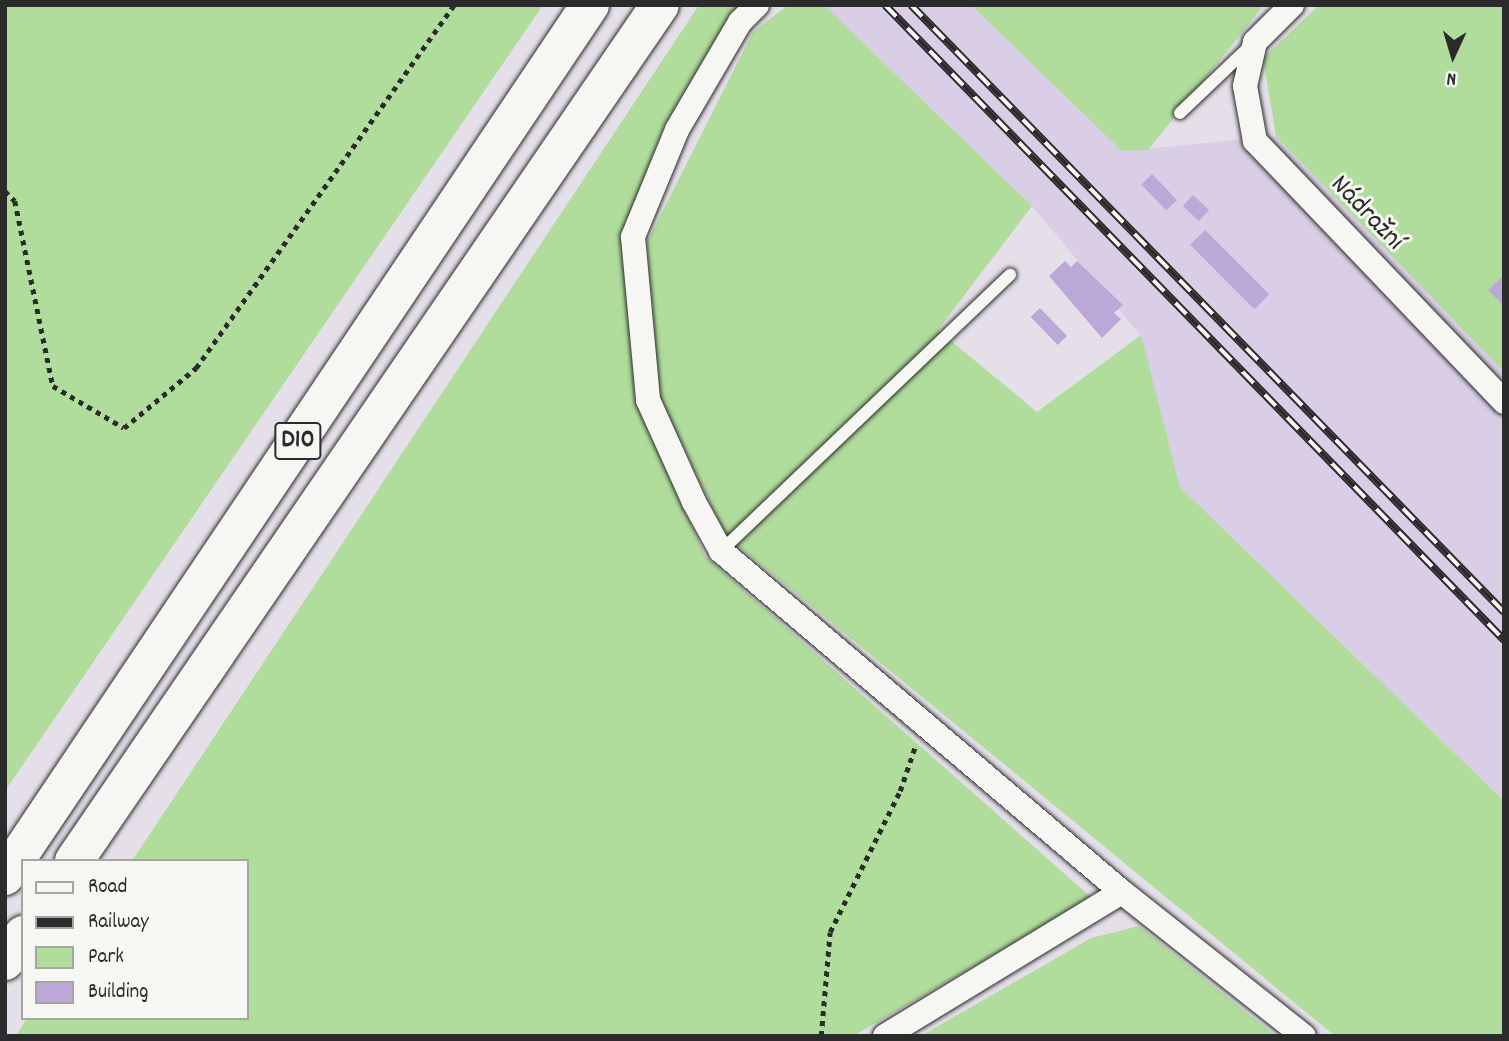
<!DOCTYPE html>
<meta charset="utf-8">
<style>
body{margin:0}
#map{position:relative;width:1509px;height:1041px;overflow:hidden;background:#e5dfea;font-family:Dekko,sans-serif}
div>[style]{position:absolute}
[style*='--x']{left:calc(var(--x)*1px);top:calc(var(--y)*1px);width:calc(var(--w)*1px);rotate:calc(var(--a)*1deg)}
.built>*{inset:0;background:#d9cee5}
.green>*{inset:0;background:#b0dd9b}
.building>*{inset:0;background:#bca8d8;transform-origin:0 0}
.path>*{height:4.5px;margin-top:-2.25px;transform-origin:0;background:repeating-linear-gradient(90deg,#2b2b2b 0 5px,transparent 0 10px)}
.roads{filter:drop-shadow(0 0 2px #2b2b2b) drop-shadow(0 0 2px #2b2b2b)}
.service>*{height:12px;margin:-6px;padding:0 6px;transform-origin:6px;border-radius:6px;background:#f6f6f2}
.minor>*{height:24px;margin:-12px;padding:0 12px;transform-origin:12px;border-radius:12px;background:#f6f6f2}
.motorway>*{height:38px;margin:-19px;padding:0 19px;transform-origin:19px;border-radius:19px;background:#f6f6f2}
.rail>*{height:8px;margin-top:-4px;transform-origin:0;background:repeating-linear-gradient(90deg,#f6f6f2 0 16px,#2b2b2b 0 32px);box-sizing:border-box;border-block:2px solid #2b2b2b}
span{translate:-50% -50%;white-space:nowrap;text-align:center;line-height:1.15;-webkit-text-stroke:6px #f6f6f2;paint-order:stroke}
.shield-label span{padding:2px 5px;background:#f6f6f2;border:2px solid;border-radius:5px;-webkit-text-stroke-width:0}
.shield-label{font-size:26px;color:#2b2b2b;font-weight:700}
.street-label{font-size:28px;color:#2b2b2b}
.frame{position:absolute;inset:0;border:7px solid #2b2b2b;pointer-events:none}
.legend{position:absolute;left:21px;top:859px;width:228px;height:161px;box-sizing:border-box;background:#f6f6f2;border:2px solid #a5a5a2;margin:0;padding:9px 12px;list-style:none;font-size:21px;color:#2b2b2b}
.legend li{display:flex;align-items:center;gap:14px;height:35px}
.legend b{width:35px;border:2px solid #a5a5a2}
.north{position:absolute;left:1418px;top:21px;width:70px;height:70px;-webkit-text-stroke:5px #f6f6f2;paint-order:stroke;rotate:184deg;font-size:19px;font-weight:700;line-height:28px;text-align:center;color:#2b2b2b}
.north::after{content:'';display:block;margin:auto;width:24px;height:32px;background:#2b2b2b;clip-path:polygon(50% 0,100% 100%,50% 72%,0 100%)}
</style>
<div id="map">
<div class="built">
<i style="clip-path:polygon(824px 5px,971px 5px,1123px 151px,1276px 136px,1504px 372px,1504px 801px,1180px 487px,1140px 335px,1032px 206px)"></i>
</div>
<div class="green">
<i style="clip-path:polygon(5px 5px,543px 5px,5px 791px)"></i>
<i style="clip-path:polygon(699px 5px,741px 5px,664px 127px,621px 235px,636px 403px,705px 556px,1092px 898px,853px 1036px,16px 1036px,27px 1018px,247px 1018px,247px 861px,132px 861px)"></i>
<i style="clip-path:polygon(788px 5px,824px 5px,1032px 206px,938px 330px,1037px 412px,1141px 335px,1180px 487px,1504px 801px,1504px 1036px,1335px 1036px,726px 536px,659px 396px,647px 242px,753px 32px)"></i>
<i style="clip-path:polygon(971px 5px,1264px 5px,1148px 150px,1122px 151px)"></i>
<i style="clip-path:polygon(1319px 5px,1504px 5px,1504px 372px,1276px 136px,1263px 58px)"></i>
<i style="clip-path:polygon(1139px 926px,1276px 1036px,921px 1036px,1091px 938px)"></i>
</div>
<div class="building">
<i style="left:1152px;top:174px;width:36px;height:15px;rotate:46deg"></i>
<i style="left:1193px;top:195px;width:22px;height:15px;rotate:43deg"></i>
<i style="left:1205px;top:230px;width:91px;height:21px;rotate:45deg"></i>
<i style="clip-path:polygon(1065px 261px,1071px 267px,1077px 261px,1123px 305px,1114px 313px,1121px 319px,1102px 338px,1049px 276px)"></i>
<i style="clip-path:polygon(1504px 275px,1504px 306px,1488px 290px)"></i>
<i style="left:1040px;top:308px;width:39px;height:13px;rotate:46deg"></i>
</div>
<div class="path">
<i style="--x:5;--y:191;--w:14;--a:45"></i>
<i style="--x:15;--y:201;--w:189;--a:78.4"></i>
<i style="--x:53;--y:386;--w:82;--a:30.6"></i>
<i style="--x:124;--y:428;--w:94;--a:-39.8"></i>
<i style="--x:196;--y:368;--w:445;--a:-54.6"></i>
<i style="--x:821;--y:1036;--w:104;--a:-85.1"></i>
<i style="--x:830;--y:932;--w:157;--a:-63.6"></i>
<i style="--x:900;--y:791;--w:46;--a:-71.2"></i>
</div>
<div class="roads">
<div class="service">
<i style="--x:1180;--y:113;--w:95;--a:-43.7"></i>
<i style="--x:721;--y:551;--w:400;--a:-43.7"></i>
</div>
<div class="minor">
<i style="--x:757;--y:5;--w:24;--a:135"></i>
<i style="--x:740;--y:22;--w:125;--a:120.3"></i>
<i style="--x:677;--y:130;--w:116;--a:112.4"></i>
<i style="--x:633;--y:237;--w:164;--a:84.7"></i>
<i style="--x:648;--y:400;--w:112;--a:65.7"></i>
<i style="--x:694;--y:502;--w:56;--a:61.1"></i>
<i style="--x:721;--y:551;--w:526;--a:40.38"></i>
<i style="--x:1122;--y:892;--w:232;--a:38.4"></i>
<i style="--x:1292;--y:5;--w:52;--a:135"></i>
<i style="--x:1255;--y:42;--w:45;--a:102.8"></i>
<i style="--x:1245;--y:86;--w:56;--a:79.7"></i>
<i style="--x:1255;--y:141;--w:361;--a:46.3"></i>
<i style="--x:885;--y:1036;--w:277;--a:-31.3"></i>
</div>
<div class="motorway">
<i style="--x:74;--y:861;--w:1037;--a:-55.61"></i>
<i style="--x:5;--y:876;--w:1049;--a:-56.11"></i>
<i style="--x:5;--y:961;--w:32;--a:-55"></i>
</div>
</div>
<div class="rail">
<i style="--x:885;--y:5;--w:887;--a:45.73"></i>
<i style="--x:911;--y:5;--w:849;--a:45.67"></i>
</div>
<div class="shield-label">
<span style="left:298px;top:441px">D10</span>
</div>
<div class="street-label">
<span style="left:1366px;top:214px;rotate:46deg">Nádražní</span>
</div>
<div class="frame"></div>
<ul class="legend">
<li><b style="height:9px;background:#f6f6f2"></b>Road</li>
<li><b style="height:9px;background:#2b2b2b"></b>Railway</li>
<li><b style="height:19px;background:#b0dd9b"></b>Park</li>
<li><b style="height:19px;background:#bca8d8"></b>Building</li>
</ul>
<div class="north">N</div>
</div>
